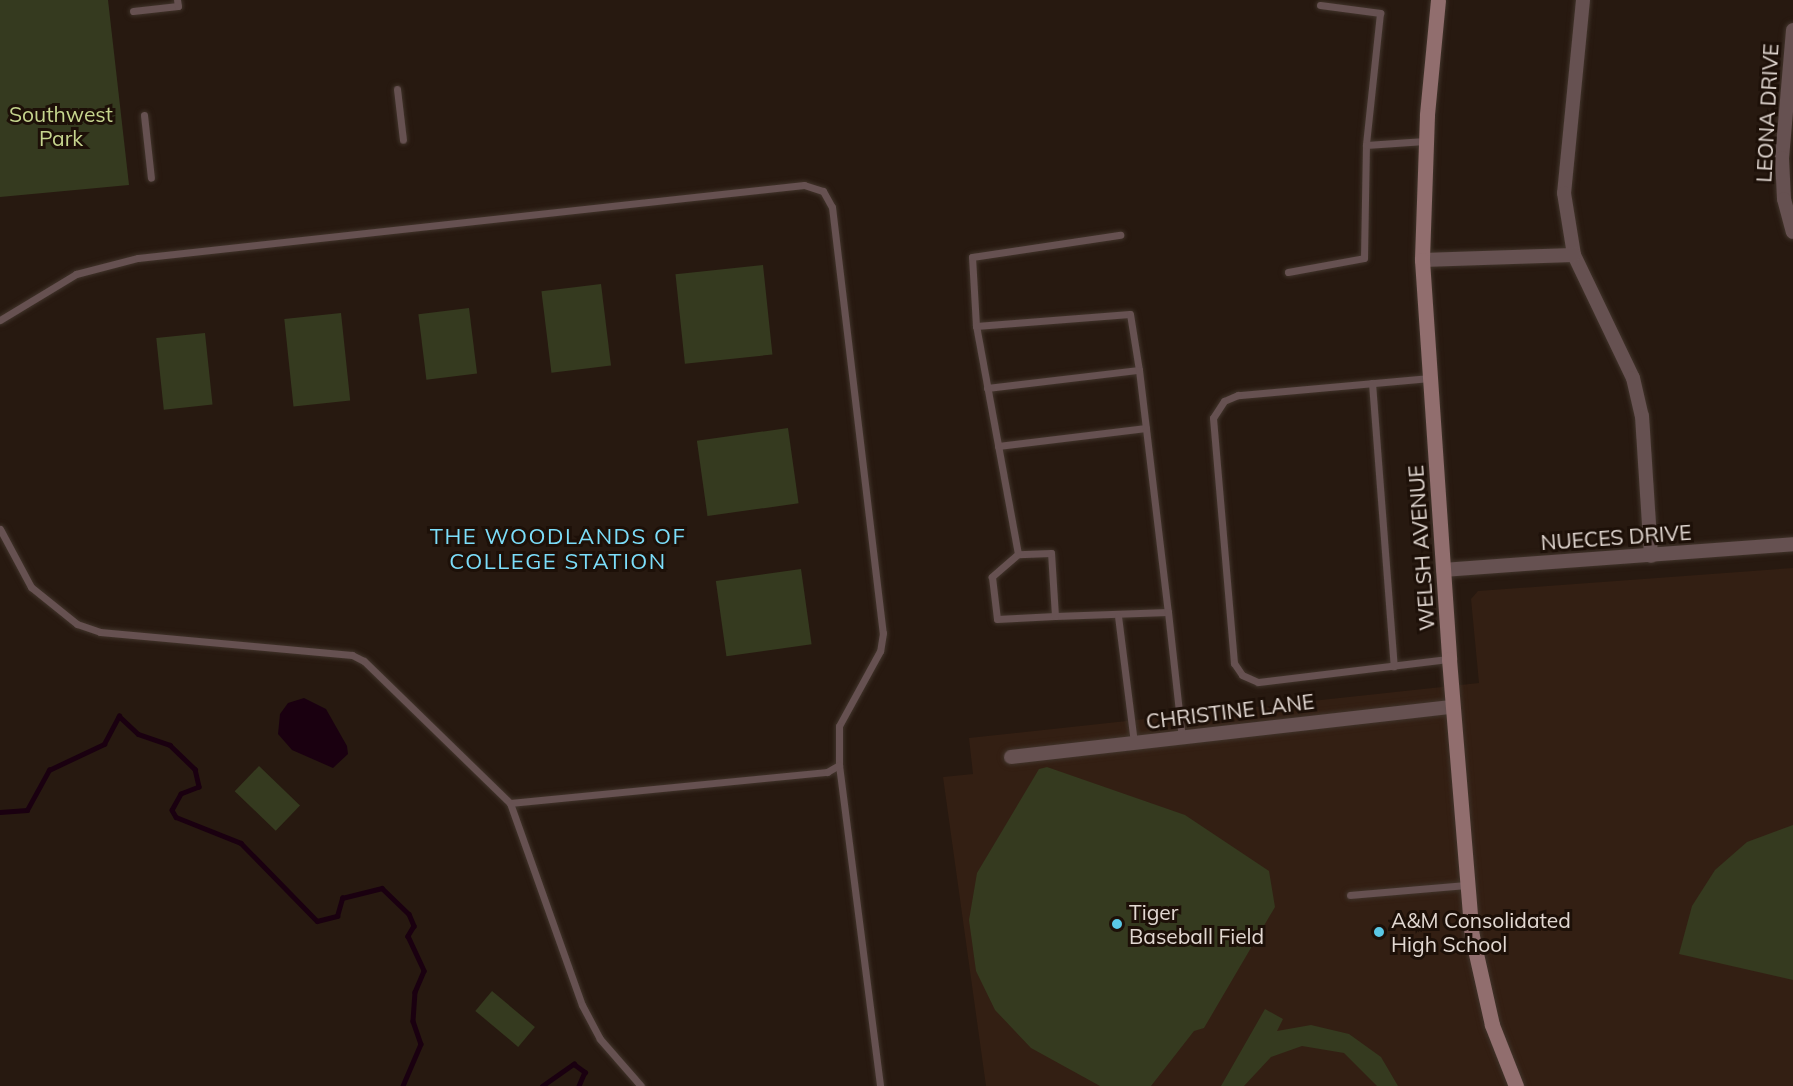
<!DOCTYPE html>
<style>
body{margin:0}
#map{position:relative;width:1793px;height:1086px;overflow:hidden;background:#271910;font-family:Mulish,sans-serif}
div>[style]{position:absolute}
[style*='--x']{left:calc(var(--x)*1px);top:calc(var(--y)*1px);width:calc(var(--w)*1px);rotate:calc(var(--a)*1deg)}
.built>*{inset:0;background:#331f13}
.green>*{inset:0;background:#353a1f;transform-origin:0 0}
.water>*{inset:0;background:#1a0010}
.stream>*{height:4.5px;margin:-2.25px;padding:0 2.25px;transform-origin:2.25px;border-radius:2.25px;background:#1a0010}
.roads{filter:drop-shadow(0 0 2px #41342b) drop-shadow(0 0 2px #41342b)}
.service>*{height:7px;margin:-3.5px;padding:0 3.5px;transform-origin:3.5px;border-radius:3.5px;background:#665151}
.minor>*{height:14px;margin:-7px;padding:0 7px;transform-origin:7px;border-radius:7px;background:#665151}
.secondary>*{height:15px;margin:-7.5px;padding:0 7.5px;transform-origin:7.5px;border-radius:7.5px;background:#916e6e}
.dots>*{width:16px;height:16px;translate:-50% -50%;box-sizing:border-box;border:3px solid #1d1008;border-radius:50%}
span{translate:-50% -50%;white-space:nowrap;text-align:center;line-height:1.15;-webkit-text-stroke:6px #1d1008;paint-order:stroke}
.street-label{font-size:21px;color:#e2d8d2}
.park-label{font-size:21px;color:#c6d58e}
.poi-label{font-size:21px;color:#e2d8d2}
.left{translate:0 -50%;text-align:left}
.neighbourhood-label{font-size:22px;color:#7cdefa;letter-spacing:1.5px}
</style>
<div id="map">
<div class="built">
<i style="clip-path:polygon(1793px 568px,1793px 1086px,986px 1086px,943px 777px,973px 774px,969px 738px,1479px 683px,1471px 599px,1478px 591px)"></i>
</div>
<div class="green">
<i style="clip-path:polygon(0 0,108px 0,129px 185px,0 197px)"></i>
<i style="left:763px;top:265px;width:90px;height:88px;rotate:84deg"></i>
<i style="left:601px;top:284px;width:82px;height:60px;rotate:83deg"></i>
<i style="left:469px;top:308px;width:66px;height:51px;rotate:83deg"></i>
<i style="left:341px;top:313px;width:88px;height:57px;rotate:84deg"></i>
<i style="left:205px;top:333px;width:72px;height:49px;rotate:84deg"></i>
<i style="left:788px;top:428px;width:76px;height:92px;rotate:82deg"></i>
<i style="left:801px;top:569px;width:76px;height:86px;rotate:82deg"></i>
<i style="left:259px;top:766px;width:57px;height:35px;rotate:44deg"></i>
<i style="clip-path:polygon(1047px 767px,1185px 815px,1269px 871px,1275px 907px,1204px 1028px,1194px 1031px,1151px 1086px,1100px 1086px,1031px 1048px,995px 1010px,976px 971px,969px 920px,977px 873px,1039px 769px)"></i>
<i style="clip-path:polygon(1793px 825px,1793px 980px,1679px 954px,1692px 906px,1715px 870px,1747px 842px)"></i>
<i style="left:492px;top:991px;width:56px;height:26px;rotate:40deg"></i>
<i style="clip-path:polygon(1265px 1009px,1283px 1019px,1277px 1031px,1311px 1025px,1349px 1034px,1381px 1057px,1398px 1086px,1377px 1086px,1344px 1053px,1302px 1046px,1271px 1057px,1244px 1086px,1221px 1086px)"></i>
</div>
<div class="water">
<i style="clip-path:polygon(304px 698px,326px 709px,347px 746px,348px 754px,333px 768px,292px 750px,278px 734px,280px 714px,288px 703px)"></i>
</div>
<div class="stream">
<i style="--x:0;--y:812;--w:27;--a:-4"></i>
<i style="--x:27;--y:810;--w:46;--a:-61.2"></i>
<i style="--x:49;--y:770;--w:61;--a:-25.3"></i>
<i style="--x:104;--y:744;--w:32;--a:-62"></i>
<i style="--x:119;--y:716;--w:26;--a:43"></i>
<i style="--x:138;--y:734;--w:34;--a:19"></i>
<i style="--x:170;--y:745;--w:35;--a:44"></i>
<i style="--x:195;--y:769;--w:18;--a:77"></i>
<i style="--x:199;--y:787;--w:19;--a:159"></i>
<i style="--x:181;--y:794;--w:18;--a:119"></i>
<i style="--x:172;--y:810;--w:8;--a:60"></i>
<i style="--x:176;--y:817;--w:70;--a:21.8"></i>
<i style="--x:241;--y:843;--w:109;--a:45.7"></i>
<i style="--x:317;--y:921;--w:21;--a:-14"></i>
<i style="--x:337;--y:916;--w:19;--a:-74"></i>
<i style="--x:342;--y:898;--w:41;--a:-14"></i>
<i style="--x:382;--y:888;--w:37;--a:44"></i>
<i style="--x:409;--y:914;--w:13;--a:67"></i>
<i style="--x:414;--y:926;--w:12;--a:121"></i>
<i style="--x:408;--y:936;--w:38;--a:65"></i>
<i style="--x:424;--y:971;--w:23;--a:113"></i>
<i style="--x:415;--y:992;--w:29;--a:94"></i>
<i style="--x:413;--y:1021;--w:24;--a:71"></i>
<i style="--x:421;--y:1044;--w:46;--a:113.2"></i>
<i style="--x:542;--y:1086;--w:39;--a:-35"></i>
<i style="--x:574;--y:1064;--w:14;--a:36"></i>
<i style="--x:585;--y:1072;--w:15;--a:113"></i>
</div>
<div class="roads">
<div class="service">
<i style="--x:1320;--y:5;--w:61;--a:7.6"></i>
<i style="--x:1380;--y:13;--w:133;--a:96.1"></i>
<i style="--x:133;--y:11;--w:45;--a:-6.3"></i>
<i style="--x:178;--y:6;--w:6;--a:-99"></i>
<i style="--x:397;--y:89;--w:51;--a:83.3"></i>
<i style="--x:144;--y:115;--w:63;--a:83.7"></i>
<i style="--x:1288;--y:272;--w:77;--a:-10.4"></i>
<i style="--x:1364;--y:258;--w:113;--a:-89"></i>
<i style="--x:1366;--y:145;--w:59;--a:-3.9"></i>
<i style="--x:0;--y:320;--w:89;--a:-31.2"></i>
<i style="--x:76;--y:274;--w:64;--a:-14.5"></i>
<i style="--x:138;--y:258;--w:670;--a:-6.26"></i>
<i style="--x:804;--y:185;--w:20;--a:18"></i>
<i style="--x:823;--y:191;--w:18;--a:61"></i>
<i style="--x:832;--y:207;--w:429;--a:83.2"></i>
<i style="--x:883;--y:633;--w:18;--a:99"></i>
<i style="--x:880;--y:651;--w:85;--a:118.7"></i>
<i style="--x:839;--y:726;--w:39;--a:90"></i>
<i style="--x:839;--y:765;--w:324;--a:82.7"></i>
<i style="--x:976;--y:326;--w:69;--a:-93.3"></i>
<i style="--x:972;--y:257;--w:150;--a:-8.5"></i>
<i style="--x:1430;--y:378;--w:193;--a:174.9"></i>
<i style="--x:1238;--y:395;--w:15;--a:157"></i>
<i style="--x:1224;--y:401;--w:20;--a:123"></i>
<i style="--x:1213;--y:418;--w:246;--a:85.1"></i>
<i style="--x:1234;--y:663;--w:14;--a:56"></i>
<i style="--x:1242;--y:675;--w:17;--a:24"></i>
<i style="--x:1258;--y:682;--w:192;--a:-6.9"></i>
<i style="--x:1372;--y:383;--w:284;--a:85.6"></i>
<i style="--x:987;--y:388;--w:153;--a:-6.8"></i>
<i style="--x:998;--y:446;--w:149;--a:-6.9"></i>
<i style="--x:0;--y:529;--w:66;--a:61.9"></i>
<i style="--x:31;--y:587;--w:59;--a:38.8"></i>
<i style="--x:77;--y:624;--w:24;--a:19"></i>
<i style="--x:100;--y:632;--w:253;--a:5.2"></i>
<i style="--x:352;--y:655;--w:13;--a:27"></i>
<i style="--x:364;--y:661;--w:204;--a:44.2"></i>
<i style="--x:510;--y:803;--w:214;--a:70.4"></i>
<i style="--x:582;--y:1005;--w:38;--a:62"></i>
<i style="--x:600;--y:1039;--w:62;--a:48.9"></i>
<i style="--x:1018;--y:554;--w:35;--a:139"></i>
<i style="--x:992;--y:577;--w:42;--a:83.2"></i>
<i style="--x:997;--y:619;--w:58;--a:-3"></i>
<i style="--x:1168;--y:612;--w:113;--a:178"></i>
<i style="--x:1055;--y:616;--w:63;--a:-93.6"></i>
<i style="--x:1051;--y:553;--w:33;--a:178"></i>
<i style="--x:1018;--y:554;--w:232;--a:-100.4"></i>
<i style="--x:976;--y:326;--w:154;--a:-4.5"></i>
<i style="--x:1130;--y:314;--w:57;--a:80.9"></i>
<i style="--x:1139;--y:370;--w:244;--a:83.2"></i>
<i style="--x:1168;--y:612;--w:127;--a:83.7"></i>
<i style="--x:1118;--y:616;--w:128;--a:82.8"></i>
<i style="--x:510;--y:803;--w:319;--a:-5.6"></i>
<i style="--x:827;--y:772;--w:14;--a:-30"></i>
<i style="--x:1350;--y:895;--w:116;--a:-4.9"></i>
</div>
<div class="minor">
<i style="--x:1583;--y:0;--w:194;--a:95.6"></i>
<i style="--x:1564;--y:193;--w:63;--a:80.8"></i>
<i style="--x:1574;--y:255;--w:136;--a:64.4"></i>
<i style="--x:1633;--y:378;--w:39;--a:77"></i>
<i style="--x:1642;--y:416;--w:140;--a:86.3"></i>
<i style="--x:1793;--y:30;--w:128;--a:94.9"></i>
<i style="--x:1782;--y:158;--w:41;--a:87.2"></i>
<i style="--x:1784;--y:199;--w:34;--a:75"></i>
<i style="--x:1422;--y:260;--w:152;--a:-1.9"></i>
<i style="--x:1443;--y:570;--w:351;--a:-4.2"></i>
<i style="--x:1011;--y:757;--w:445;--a:-6.5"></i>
</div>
<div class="secondary">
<i style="--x:1438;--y:0;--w:116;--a:95.5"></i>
<i style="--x:1427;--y:115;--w:145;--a:92"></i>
<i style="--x:1422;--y:260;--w:400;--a:86.1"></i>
<i style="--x:1449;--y:659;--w:278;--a:85.3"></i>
<i style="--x:1472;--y:936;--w:91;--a:77.3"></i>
<i style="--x:1492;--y:1025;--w:66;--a:68.5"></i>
</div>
</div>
<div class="dots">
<i style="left:1117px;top:924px;background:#5ac8e6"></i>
<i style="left:1379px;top:932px;background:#5ac8e6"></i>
</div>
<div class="street-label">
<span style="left:1767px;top:113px;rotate:-87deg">LEONA DRIVE</span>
<span style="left:1616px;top:537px;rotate:-4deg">NUECES DRIVE</span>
<span style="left:1421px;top:548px;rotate:-94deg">WELSH AVENUE</span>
<span style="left:1230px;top:711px;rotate:-7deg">CHRISTINE LANE</span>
</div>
<div class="park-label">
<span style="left:61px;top:126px">Southwest<br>Park</span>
</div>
<div class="poi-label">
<span class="left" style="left:1129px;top:924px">Tiger<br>Baseball Field</span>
<span class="left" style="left:1391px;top:932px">A&amp;M Consolidated<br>High School</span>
</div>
<div class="neighbourhood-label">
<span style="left:558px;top:549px">THE WOODLANDS OF<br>COLLEGE STATION</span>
</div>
</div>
